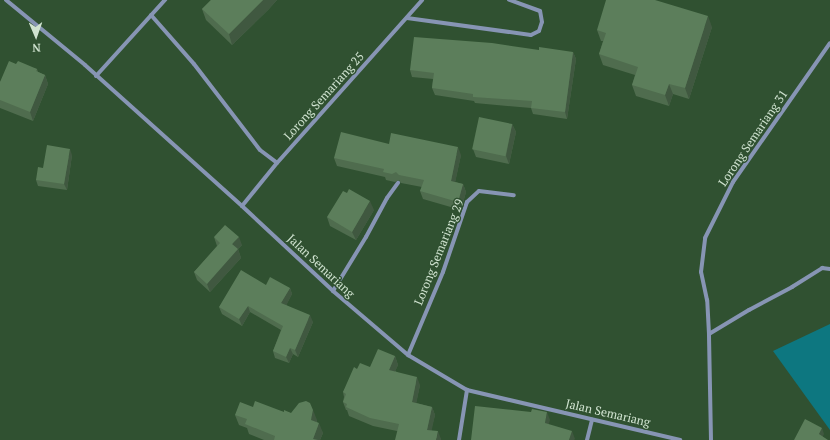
<!DOCTYPE html>
<style>
body{margin:0}
#map{position:relative;width:830px;height:440px;overflow:hidden;background:#305131;font-family:"PT Serif",serif}
div>[style]{position:absolute}
[style*='--x']{left:calc(var(--x)*1px);top:calc(var(--y)*1px);width:calc(var(--w)*1px);rotate:calc(var(--a)*1deg)}
.water>*{inset:0;background:#0d7780}
.street>*{height:4px;margin:-2px;padding:0 2px;transform-origin:2px;border-radius:2px;background:#8795b4}
.wall>*{inset:0;background:#4f6c4e}
.shaded-wall>*{inset:0;background:#405840}
.building>*{inset:0;background:#5c7e5b;transform-origin:0 0}
span{translate:-50% -50%;white-space:nowrap;text-align:center;line-height:1.15;-webkit-text-stroke:3px #305131;paint-order:stroke}
.street-label{font-size:12px;color:#d0e3d0}
.north{position:absolute;left:16px;top:16px;width:40px;height:40px;-webkit-text-stroke:3px #305131;paint-order:stroke;rotate:178deg;font-size:11px;font-weight:700;line-height:16px;text-align:center;color:#d0e3d0}
.north::after{content:'';display:block;margin:auto;width:14px;height:18px;background:#d0e3d0;clip-path:polygon(50% 0,100% 100%,50% 72%,0 100%)}
</style>
<div id="map">
<div class="water">
<i style="clip-path:polygon(830px 324px,830px 430px,773px 351px)"></i>
</div>
<div class="street">
<i style="--x:6;--y:0;--w:102;--a:39.4"></i>
<i style="--x:85;--y:65;--w:211;--a:41.9"></i>
<i style="--x:242;--y:206;--w:125;--a:43"></i>
<i style="--x:333;--y:291;--w:99;--a:40.5"></i>
<i style="--x:408;--y:355;--w:69;--a:30.7"></i>
<i style="--x:467;--y:390;--w:219;--a:13.2"></i>
<i style="--x:151;--y:15;--w:65;--a:48.7"></i>
<i style="--x:194;--y:64;--w:108;--a:52.5"></i>
<i style="--x:260;--y:150;--w:21;--a:37"></i>
<i style="--x:407;--y:18;--w:125;--a:7.8"></i>
<i style="--x:531;--y:35;--w:9;--a:-27"></i>
<i style="--x:539;--y:31;--w:9;--a:-72"></i>
<i style="--x:542;--y:22;--w:11;--a:-100"></i>
<i style="--x:540;--y:11;--w:33;--a:-160"></i>
<i style="--x:96;--y:76;--w:103;--a:-47.8"></i>
<i style="--x:242;--y:206;--w:55;--a:-50.9"></i>
<i style="--x:277;--y:163;--w:218;--a:-48.3"></i>
<i style="--x:333;--y:291;--w:63;--a:-58.6"></i>
<i style="--x:366;--y:237;--w:44;--a:-61.7"></i>
<i style="--x:387;--y:198;--w:19;--a:-54"></i>
<i style="--x:709;--y:334;--w:47;--a:-31"></i>
<i style="--x:749;--y:310;--w:49;--a:-28.1"></i>
<i style="--x:792;--y:287;--w:36;--a:-32"></i>
<i style="--x:822;--y:268;--w:8;--a:7"></i>
<i style="--x:408;--y:355;--w:90;--a:-67.1"></i>
<i style="--x:443;--y:272;--w:74;--a:-71.1"></i>
<i style="--x:467;--y:202;--w:16;--a:-43"></i>
<i style="--x:479;--y:191;--w:35;--a:7"></i>
<i style="--x:459;--y:440;--w:51;--a:-80.9"></i>
<i style="--x:587;--y:440;--w:21;--a:-76"></i>
<i style="--x:711;--y:440;--w:106;--a:-91.1"></i>
<i style="--x:709;--y:334;--w:34;--a:-93"></i>
<i style="--x:707;--y:300;--w:29;--a:-102"></i>
<i style="--x:701;--y:272;--w:34;--a:-83"></i>
<i style="--x:705;--y:238;--w:63;--a:-63.4"></i>
<i style="--x:733;--y:182;--w:169;--a:-55.1"></i>
</div>
<div class="wall">
<i style="clip-path:polygon(211px 0,277px 0,268px 10px,232px 45px,206px 20px,202px 9px)"></i>
<i style="clip-path:polygon(712px 27px,689px 99px,673px 94px,669px 106px,636px 96px,632px 85px,635px 75px,603px 65px,599px 54px,603px 41px,601px 41px,597px 30px)"></i>
<i style="clip-path:polygon(573px 52px,576px 59px,567px 119px,533px 114px,531px 108px,475px 103px,474px 101px,435px 95px,432px 88px,433px 79px,412px 77px,410px 70px)"></i>
<i style="clip-path:polygon(16px 64px,37px 69px,38px 72px,45px 75px,48px 84px,33px 121px,0 108px,0 82px)"></i>
<i style="clip-path:polygon(512px 124px,516px 132px,509px 164px,476px 157px,473px 149px)"></i>
<i style="clip-path:polygon(389px 144px,461px 155px,455px 182px,463px 184px,466px 192px,461px 210px,423px 199px,420px 191px,422px 187px,401px 183px,399px 180px,395px 182px,386px 180px,385px 177px,337px 166px,334px 158px)"></i>
<i style="clip-path:polygon(72px 155px,67px 190px,38px 186px,36px 180px,43px 168px)"></i>
<i style="clip-path:polygon(374px 210px,356px 240px,330px 226px,327px 217px)"></i>
<i style="clip-path:polygon(214px 237px,242px 245px,238px 249px,241px 258px,210px 292px,197px 280px,194px 272px,217px 246px)"></i>
<i style="clip-path:polygon(266px 285px,290px 288px,292px 294px,286px 305px,313px 322px,298px 357px,293px 354px,289px 363px,275px 358px,273px 351px,281px 330px,250px 312px,242px 326px,222px 314px,219px 307px)"></i>
<i style="clip-path:polygon(395px 356px,398px 365px,395px 371px,420px 385px,416px 403px,432px 407px,435px 415px,431px 430px,441px 439px,397px 431px,373px 426px,349px 416px,347px 410px,346px 410px,343px 402px,344px 397px,343px 392px,357px 369px,370px 367px)"></i>
<i style="clip-path:polygon(253px 407px,284px 412px,291px 413px,317px 420px,317px 422px,323px 433px,320px 440px,264px 440px,249px 434px,247px 428px,239px 425px,235px 415px)"></i>
</div>
<div class="shaded-wall">
<i style="clip-path:polygon(263px 0,277px 0,268px 10px,232px 45px,229px 34px)"></i>
<i style="clip-path:polygon(708px 16px,712px 27px,689px 99px,685px 88px)"></i>
<i style="clip-path:polygon(573px 52px,576px 59px,567px 119px,565px 112px)"></i>
<i style="clip-path:polygon(45px 75px,48px 84px,33px 121px,30px 112px)"></i>
<i style="clip-path:polygon(669px 84px,673px 94px,669px 106px,665px 95px)"></i>
<i style="clip-path:polygon(512px 124px,516px 132px,509px 164px,506px 156px)"></i>
<i style="clip-path:polygon(458px 147px,461px 155px,454px 188px,451px 181px)"></i>
<i style="clip-path:polygon(70px 149px,72px 155px,67px 190px,64px 184px)"></i>
<i style="clip-path:polygon(463px 184px,466px 192px,461px 210px,458px 202px)"></i>
<i style="clip-path:polygon(370px 201px,374px 210px,356px 240px,352px 232px)"></i>
<i style="clip-path:polygon(239px 237px,242px 245px,238px 249px,241px 258px,210px 292px,207px 284px,232px 244px)"></i>
<i style="clip-path:polygon(290px 288px,292px 294px,284px 310px,281px 303px)"></i>
<i style="clip-path:polygon(248px 306px,250px 312px,242px 326px,239px 319px)"></i>
<i style="clip-path:polygon(310px 315px,313px 322px,298px 357px,295px 350px)"></i>
<i style="clip-path:polygon(290px 348px,293px 354px,289px 363px,286px 357px)"></i>
<i style="clip-path:polygon(395px 356px,398px 365px,392px 378px,389px 370px)"></i>
<i style="clip-path:polygon(417px 377px,420px 385px,415px 410px,412px 402px)"></i>
<i style="clip-path:polygon(432px 407px,435px 415px,430px 438px,427px 430px)"></i>
<i style="clip-path:polygon(313px 410px,317px 420px,315px 430px,311px 420px)"></i>
<i style="clip-path:polygon(547px 412px,550px 420px,547px 431px,545px 423px)"></i>
<i style="clip-path:polygon(319px 423px,323px 433px,320px 440px,314px 440px,313px 439px)"></i>
<i style="clip-path:polygon(822px 428px,824px 434px,821px 440px,819px 434px)"></i>
<i style="clip-path:polygon(438px 431px,441px 439px,441px 440px,436px 440px)"></i>
<i style="clip-path:polygon(572px 431px,575px 439px,574px 440px,569px 440px)"></i>
</div>
<div class="building">
<i style="clip-path:polygon(211px 0,263px 0,229px 34px,202px 9px)"></i>
<i style="clip-path:polygon(606px 0,655px 0,708px 16px,685px 88px,669px 84px,665px 95px,632px 85px,638px 67px,599px 54px,606px 33px,597px 30px)"></i>
<i style="clip-path:polygon(414px 37px,492px 43px,539px 50px,539px 47px,573px 52px,565px 112px,531px 108px,532px 101px,473px 97px,473px 94px,432px 88px,434px 73px,410px 70px)"></i>
<i style="clip-path:polygon(9px 61px,16px 64px,18px 61px,37px 69px,36px 71px,45px 75px,30px 112px,0 100px,0 82px)"></i>
<i style="left:479px;top:117px;width:34px;height:33px;rotate:12deg"></i>
<i style="clip-path:polygon(341px 132px,389px 144px,391px 133px,458px 147px,451px 181px,463px 184px,458px 202px,420px 191px,424px 180px,399px 175px,396px 172px,392px 174px,383px 172px,384px 169px,334px 158px)"></i>
<i style="clip-path:polygon(47px 145px,70px 149px,64px 184px,36px 180px,38px 167px,43px 168px)"></i>
<i style="clip-path:polygon(349px 189px,370px 201px,352px 232px,327px 217px,343px 191px,347px 193px)"></i>
<i style="clip-path:polygon(225px 225px,239px 237px,232px 244px,238px 249px,207px 284px,194px 272px,220px 243px,214px 237px)"></i>
<i style="clip-path:polygon(241px 270px,266px 285px,270px 277px,290px 288px,281px 303px,310px 315px,295px 350px,290px 348px,286px 357px,273px 351px,283px 326px,248px 306px,239px 319px,219px 307px)"></i>
<i style="clip-path:polygon(378px 349px,395px 356px,389px 370px,417px 377px,412px 402px,432px 407px,427px 430px,438px 431px,436px 440px,395px 440px,399px 424px,370px 418px,346px 407px,347px 404px,343px 402px,346px 394px,343px 392px,354px 367px,357px 369px,360px 363px,370px 367px)"></i>
<i style="clip-path:polygon(255px 401px,284px 412px,284px 410px,291px 413px,299px 403px,306px 401px,310px 403px,313px 410px,311px 420px,319px 423px,313px 439px,318px 440px,274px 440px,275px 436px,245px 424px,247px 419px,235px 415px,240px 402px,253px 407px)"></i>
<i style="clip-path:polygon(475px 406px,531px 412px,532px 409px,547px 412px,545px 423px,572px 431px,569px 440px,471px 440px)"></i>
<i style="clip-path:polygon(805px 419px,822px 428px,819px 434px,828px 440px,794px 440px)"></i>
</div>
<div class="street-label">
<span style="left:324px;top:96px;rotate:-48deg">Lorong Semariang 25</span>
<span style="left:753px;top:138px;rotate:-56deg">Lorong Semariang 31</span>
<span style="left:439px;top:252px;rotate:-68deg">Lorong Semariang 29</span>
<span style="left:321px;top:266px;rotate:43deg">Jalan Semariang</span>
<span style="left:608px;top:413px;rotate:13deg">Jalan Semariang</span>
</div>
<div class="north">N</div>
</div>
